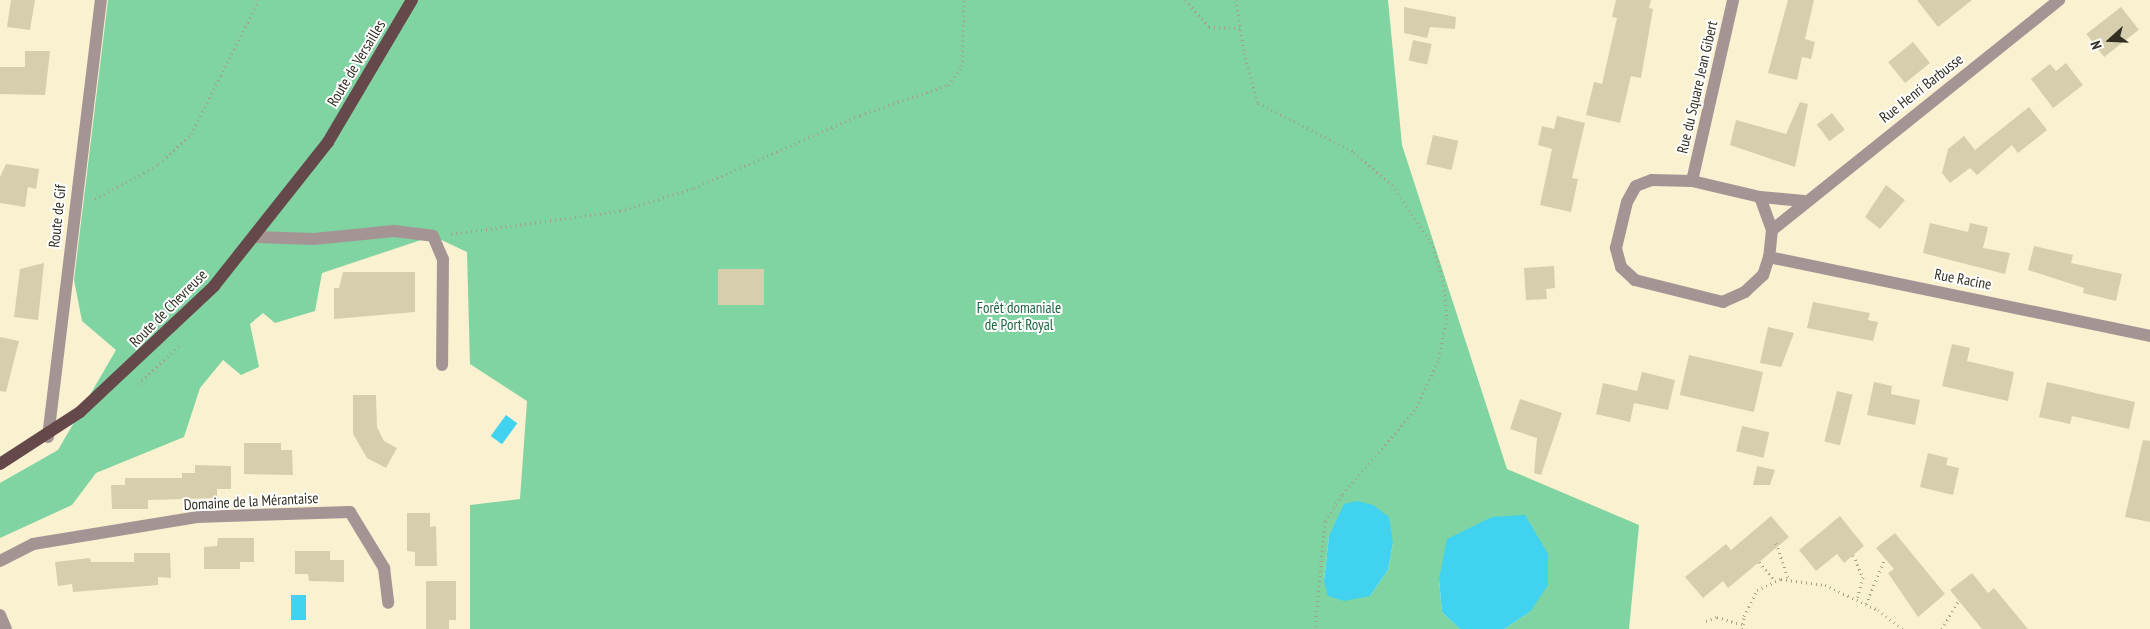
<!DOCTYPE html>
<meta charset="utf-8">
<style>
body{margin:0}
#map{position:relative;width:2150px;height:629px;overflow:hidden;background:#faf1d0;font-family:"PT Sans Narrow",sans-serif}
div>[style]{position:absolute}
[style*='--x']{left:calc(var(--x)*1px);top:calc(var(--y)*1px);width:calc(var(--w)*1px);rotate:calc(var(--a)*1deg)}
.green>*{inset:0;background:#7fd4a2}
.water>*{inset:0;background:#41d2ef;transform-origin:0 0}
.building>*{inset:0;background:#d7cead;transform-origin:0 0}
.path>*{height:3px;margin-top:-1.5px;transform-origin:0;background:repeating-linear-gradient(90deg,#a6a087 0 1px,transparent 0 5px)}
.minor>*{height:12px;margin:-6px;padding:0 6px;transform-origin:6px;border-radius:6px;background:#a59494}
.major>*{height:12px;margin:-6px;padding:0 6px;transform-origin:6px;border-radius:6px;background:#65494a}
span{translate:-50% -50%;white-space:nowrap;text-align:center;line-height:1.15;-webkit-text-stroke:4px #fefefe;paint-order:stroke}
.street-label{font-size:15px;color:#322f22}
.park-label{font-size:15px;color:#1d6540}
.north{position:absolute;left:2085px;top:15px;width:50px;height:50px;-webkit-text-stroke:4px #fefefe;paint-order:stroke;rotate:250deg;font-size:14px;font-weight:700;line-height:20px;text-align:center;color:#322f22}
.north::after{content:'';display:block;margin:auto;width:18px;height:22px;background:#322f22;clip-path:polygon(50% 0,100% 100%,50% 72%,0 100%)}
</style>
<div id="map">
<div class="green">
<i style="clip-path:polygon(evenodd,108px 0,1388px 0,1402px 145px,1507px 469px,1639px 525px,1629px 629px,1504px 629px,1530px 612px,1439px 580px,1442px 612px,1460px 629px,470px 629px,470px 505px,520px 499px,527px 401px,470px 364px,467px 252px,433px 236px,322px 273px,315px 311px,275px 323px,263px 313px,250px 324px,259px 367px,241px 375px,223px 360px,200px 388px,184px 437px,96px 473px,72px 505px,0 538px,0 483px,58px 450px,116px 350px,82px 321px,74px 280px,108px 0,1329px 536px,1393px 543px,1388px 570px,1370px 596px,1324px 580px,1329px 536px)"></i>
</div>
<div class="water">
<i style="left:506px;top:415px;width:14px;height:26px;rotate:36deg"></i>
<i style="clip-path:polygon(1357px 501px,1373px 505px,1389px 517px,1393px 543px,1388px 570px,1370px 596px,1344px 601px,1328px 596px,1324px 581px,1329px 536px,1344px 504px)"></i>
<i style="clip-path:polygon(1525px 515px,1548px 554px,1548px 585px,1530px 612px,1504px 629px,1460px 629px,1442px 612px,1439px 580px,1447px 539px,1492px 517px)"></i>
<i style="left:291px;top:595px;width:15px;height:25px"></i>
</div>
<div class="building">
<i style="clip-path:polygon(11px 0,35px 0,30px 30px,7px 27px)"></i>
<i style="clip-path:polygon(1616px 0,1651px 0,1649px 8px,1653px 9px,1641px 78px,1631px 76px,1620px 123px,1586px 115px,1594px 82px,1602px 84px,1617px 18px,1612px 17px)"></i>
<i style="clip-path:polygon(1788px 0,1814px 0,1805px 39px,1815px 42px,1811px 59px,1802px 57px,1797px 80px,1768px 73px)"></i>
<i style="clip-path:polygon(1917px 0,1972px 0,1938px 27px)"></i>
<i style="clip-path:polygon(1404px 7px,1456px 17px,1455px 29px,1430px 27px,1427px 38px,1404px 33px)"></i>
<i style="left:2121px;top:7px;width:29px;height:44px;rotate:52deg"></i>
<i style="left:1413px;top:40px;width:19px;height:21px;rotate:12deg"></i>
<i style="left:1913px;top:42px;width:27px;height:32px;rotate:51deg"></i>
<i style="clip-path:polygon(25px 51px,50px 51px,45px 95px,0 94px,0 67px,25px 67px)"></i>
<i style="clip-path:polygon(2066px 63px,2083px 85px,2053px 108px,2031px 79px,2050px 64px,2056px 71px)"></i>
<i style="clip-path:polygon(1800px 102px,1808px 104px,1795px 167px,1730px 145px,1736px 120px,1786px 134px)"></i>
<i style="clip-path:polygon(2029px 107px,2047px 130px,2018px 153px,2012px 145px,1977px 175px,1970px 168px,1950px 183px,1942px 173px,1948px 149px,1964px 136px,1975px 150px)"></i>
<i style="left:1832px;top:113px;width:21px;height:19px;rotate:53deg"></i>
<i style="clip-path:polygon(1557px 116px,1585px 123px,1572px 178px,1578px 179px,1571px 212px,1540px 205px,1552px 149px,1538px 145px,1542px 126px,1554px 129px)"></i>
<i style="left:1433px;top:135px;width:26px;height:30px;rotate:13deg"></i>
<i style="clip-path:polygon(6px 164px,39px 169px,36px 189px,28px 187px,25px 207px,0 203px,0 177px)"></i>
<i style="clip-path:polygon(1886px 185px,1905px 200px,1880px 229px,1865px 217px)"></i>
<i style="clip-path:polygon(1930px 223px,1968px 232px,1970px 223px,1988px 227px,1983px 248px,2010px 253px,2005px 274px,1923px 253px)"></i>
<i style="clip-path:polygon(2034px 246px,2073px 255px,2071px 263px,2122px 274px,2116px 301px,2083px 293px,2084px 288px,2028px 270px)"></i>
<i style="clip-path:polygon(44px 263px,38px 320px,14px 317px,20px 269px)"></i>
<i style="clip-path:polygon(1554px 266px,1555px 288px,1546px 289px,1547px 299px,1526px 300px,1524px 268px)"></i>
<i style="left:764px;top:269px;width:36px;height:46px;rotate:90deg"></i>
<i style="clip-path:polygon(343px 272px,415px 272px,415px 312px,334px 319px,334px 288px,339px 288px)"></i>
<i style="clip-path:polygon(1813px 302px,1870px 313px,1868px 320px,1878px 322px,1873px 341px,1807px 328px)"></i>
<i style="clip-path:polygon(1768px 327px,1794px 333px,1781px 367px,1760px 363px)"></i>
<i style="clip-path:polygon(0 337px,19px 341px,6px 392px,0 391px)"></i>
<i style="clip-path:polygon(1952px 344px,1970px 348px,1967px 361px,2014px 372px,2008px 401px,1942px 386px)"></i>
<i style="left:1689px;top:355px;width:76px;height:41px;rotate:13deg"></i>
<i style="clip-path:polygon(1642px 372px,1675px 380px,1668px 410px,1634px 403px,1630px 422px,1596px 414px,1603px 383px,1637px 391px)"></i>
<i style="clip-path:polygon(1874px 382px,1892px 386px,1891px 394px,1920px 400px,1915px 425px,1867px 415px)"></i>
<i style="clip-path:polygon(2047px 382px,2135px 402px,2129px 429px,2072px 416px,2070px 424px,2039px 417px)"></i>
<i style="left:1837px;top:391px;width:16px;height:52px;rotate:14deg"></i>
<i style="clip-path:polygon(353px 395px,376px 395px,377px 427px,384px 441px,397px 448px,386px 468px,367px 458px,353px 434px)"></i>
<i style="clip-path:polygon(1520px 399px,1562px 413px,1541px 475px,1534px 473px,1537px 438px,1510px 429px)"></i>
<i style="left:1742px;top:426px;width:28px;height:26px;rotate:13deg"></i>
<i style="clip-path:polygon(2143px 440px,2150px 441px,2150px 522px,2125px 517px)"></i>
<i style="clip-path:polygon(244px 443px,281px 443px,281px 450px,292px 450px,293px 475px,244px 474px)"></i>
<i style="clip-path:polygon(1928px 453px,1948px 458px,1946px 465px,1959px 468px,1953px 495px,1920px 487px)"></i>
<i style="clip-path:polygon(195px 465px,231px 466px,231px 489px,217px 489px,217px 498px,148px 500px,148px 509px,112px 509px,111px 485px,125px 485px,125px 478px,182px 478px,182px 473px,195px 473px)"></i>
<i style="clip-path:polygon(1757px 466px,1775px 470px,1770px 485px,1753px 485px)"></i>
<i style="clip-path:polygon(407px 513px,430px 513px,430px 527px,436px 526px,437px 566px,415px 566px,415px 552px,407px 551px)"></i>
<i style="clip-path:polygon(1771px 516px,1789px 537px,1728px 588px,1723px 581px,1703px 598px,1685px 577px,1726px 544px,1731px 550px)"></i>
<i style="clip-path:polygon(1840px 516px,1864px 546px,1844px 563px,1837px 554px,1816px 571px,1799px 550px)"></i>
<i style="clip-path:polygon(1895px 533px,1945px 594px,1918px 617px,1888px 573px,1894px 569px,1876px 548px)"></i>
<i style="clip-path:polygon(218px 538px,254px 538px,254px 562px,240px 562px,240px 569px,204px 569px,204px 547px,217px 546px)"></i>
<i style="clip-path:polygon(295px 551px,330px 551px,330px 560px,344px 560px,344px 582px,309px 581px,308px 574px,295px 574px)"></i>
<i style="clip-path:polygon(134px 553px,170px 553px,171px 578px,158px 577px,158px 585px,73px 592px,72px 584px,58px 586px,55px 562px,90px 558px,91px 562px,134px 562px)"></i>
<i style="clip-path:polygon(1972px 573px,1988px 593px,1994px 588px,2028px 629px,1982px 629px,1950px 590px)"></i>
<i style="clip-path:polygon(426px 581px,456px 581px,456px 620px,449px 620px,449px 629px,426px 629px)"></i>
</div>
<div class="path">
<i style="--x:1185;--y:0;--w:36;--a:48"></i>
<i style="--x:1209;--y:27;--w:31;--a:2"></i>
<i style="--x:1236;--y:0;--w:54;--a:81.4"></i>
<i style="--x:1244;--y:53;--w:52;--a:74.4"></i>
<i style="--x:1258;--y:103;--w:108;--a:27"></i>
<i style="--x:1354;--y:152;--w:50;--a:41"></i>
<i style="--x:1392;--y:185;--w:69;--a:55.6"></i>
<i style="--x:1431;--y:242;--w:40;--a:72"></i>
<i style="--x:1443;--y:280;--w:38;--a:84"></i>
<i style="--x:1447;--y:318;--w:44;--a:101.8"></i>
<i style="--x:1438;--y:361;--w:54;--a:115.1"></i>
<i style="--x:1415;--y:410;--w:112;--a:130.7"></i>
<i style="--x:1342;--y:495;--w:31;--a:123"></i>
<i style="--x:1325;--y:521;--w:108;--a:95.3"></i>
<i style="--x:95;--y:199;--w:73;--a:-28.7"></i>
<i style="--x:159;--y:164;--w:44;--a:-43.2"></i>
<i style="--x:191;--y:134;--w:150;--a:-63.1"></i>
<i style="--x:451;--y:234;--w:171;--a:-7.8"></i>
<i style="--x:620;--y:211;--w:77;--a:-17.3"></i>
<i style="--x:694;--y:188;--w:181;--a:-23.7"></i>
<i style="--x:860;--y:115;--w:93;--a:-18.8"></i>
<i style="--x:948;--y:85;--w:24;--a:-54"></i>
<i style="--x:962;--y:66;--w:66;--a:-88.3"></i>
<i style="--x:138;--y:384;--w:56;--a:-42.8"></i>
<i style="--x:1776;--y:543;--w:39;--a:71"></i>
<i style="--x:1853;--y:555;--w:24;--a:66"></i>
<i style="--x:1863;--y:577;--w:24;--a:105"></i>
<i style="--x:1759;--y:562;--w:23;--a:50"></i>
<i style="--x:1866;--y:604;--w:50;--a:-67.6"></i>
<i style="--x:1706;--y:621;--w:12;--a:-20"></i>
<i style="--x:1717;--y:617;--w:27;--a:17"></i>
<i style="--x:1743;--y:629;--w:13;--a:-86"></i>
<i style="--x:1744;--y:616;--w:29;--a:-63"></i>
<i style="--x:1757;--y:590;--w:26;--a:-25"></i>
<i style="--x:1781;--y:579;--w:44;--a:7.8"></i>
<i style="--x:1825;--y:585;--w:59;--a:25.3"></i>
<i style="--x:1878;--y:610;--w:31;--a:37"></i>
<i style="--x:1942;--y:629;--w:34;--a:-60"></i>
</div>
<div class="minor">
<i style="--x:1692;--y:181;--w:186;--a:-77.2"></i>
<i style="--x:1760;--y:197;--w:35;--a:70"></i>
<i style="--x:1772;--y:230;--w:27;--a:96"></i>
<i style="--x:1769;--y:257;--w:19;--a:108"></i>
<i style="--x:1763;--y:275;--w:25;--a:137"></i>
<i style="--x:1745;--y:292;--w:24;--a:156"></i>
<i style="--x:1723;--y:302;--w:91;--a:-166"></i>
<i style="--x:1635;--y:280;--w:19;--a:-137"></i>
<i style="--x:1621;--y:267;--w:20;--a:-105"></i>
<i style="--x:1616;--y:248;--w:47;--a:-76.6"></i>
<i style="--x:1627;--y:202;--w:18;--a:-61"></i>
<i style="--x:1636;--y:186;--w:17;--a:-21"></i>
<i style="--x:1652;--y:180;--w:40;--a:1.4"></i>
<i style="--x:1692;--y:181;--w:70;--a:13.2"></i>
<i style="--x:1760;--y:197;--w:44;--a:5.2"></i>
<i style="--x:1772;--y:230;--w:368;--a:-38.7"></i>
<i style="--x:257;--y:237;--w:57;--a:2"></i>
<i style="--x:314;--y:239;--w:80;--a:-5.7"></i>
<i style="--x:394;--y:231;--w:39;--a:7"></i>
<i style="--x:433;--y:236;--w:25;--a:67"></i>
<i style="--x:443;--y:259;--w:106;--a:90.5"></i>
<i style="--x:1769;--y:257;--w:389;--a:11.7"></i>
<i style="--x:48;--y:437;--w:440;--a:-83.1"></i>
<i style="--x:0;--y:561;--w:37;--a:-27"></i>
<i style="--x:33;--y:544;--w:166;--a:-9.3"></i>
<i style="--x:197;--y:517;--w:153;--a:-1.9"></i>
<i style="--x:350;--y:512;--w:66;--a:58.7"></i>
<i style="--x:384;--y:568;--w:35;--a:83"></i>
<i style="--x:0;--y:615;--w:15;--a:67"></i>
</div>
<div class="major">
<i style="--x:0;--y:464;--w:95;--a:-33"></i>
<i style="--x:80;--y:412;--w:184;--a:-43.2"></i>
<i style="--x:214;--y:286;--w:184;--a:-51.6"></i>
<i style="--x:328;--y:142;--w:165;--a:-59.4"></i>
</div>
<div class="street-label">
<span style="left:356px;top:63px;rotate:-59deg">Route de Versailles</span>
<span style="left:1697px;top:87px;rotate:-77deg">Rue du Square Jean Gibert</span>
<span style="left:1921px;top:88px;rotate:-38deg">Rue Henri Barbusse</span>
<span style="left:57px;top:216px;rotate:-84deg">Route de Gif</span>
<span style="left:1963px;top:279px;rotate:11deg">Rue Racine</span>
<span style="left:168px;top:308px;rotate:-45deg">Route de Chevreuse</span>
<span style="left:251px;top:501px;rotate:-3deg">Domaine de la Mérantaise</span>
</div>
<div class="park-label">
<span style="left:1019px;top:316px">Forêt domaniale<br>de Port Royal</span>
</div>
<div class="north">N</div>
</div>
